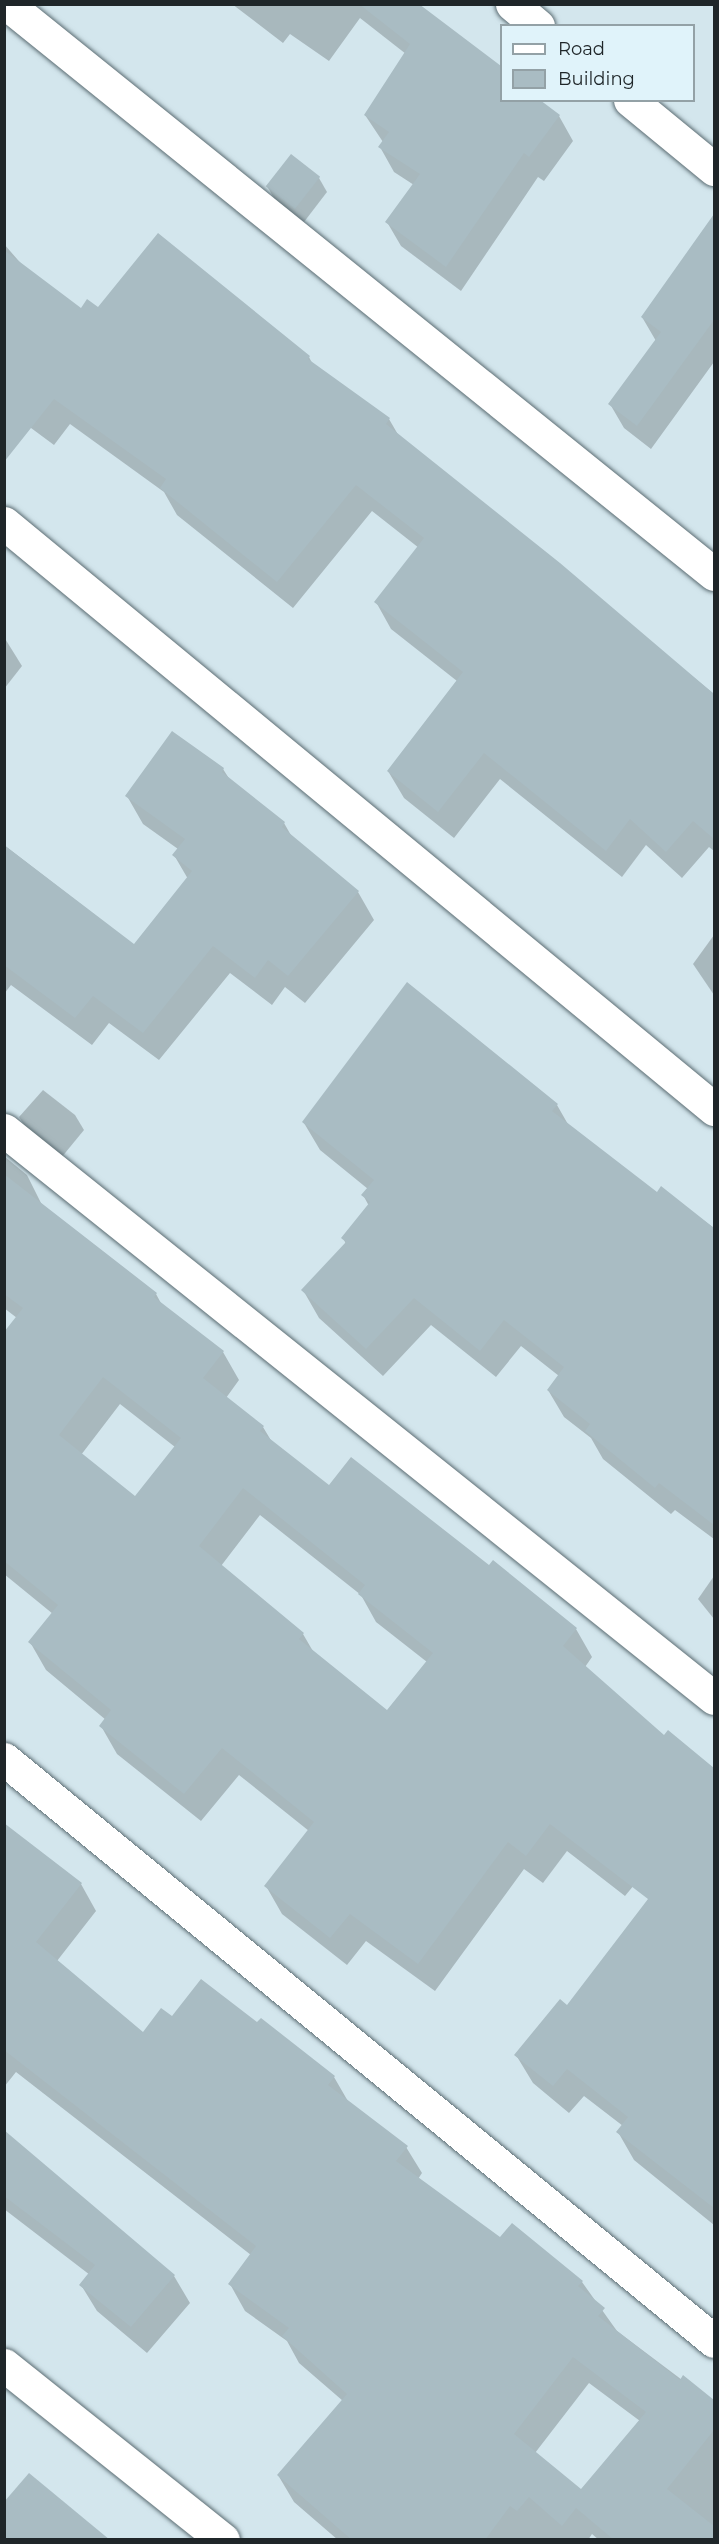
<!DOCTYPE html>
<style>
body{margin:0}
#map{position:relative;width:719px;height:2544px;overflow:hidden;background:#d3e6ed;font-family:Montserrat,sans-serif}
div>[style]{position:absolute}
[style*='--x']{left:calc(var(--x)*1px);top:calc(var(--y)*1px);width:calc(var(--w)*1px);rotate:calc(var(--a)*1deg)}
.shadow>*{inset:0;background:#0003}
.building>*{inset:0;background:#a9bcc3;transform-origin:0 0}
.roads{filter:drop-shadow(0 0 2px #5c6d73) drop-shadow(0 0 2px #5c6d73)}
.street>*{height:33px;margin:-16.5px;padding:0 16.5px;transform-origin:16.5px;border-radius:16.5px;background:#fff}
span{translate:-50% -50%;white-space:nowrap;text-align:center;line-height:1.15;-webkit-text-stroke:4.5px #e0f3fa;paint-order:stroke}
.frame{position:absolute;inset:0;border:6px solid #1f2629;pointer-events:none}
.legend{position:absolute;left:500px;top:24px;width:195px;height:78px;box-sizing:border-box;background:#e0f3fa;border:2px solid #93a1a6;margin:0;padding:8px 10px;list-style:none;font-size:18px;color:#1f2629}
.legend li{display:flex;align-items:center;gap:12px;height:30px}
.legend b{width:30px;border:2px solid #93a1a6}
</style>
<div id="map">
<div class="shadow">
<i style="clip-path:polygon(232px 4px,416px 4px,502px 71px,502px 100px,559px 116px,573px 141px,544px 181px,538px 177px,461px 291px,401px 246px,387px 222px,414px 185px,394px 172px,380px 147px,383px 142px,365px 115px,406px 54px,360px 18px,329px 61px,290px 34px,283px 43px)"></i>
<i style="clip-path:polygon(291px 156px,319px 178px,327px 192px,304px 222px,275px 200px,267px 186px)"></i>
<i style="clip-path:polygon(696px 242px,714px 255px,714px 362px,651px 449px,624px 428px,610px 404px,656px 341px,642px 317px)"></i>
<i style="clip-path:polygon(4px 244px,24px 267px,81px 310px,98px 309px,309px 357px,313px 365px,389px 419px,400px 438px,714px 694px,714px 851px,709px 847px,682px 878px,646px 845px,622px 877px,500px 779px,454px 838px,404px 798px,388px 771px,457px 681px,391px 629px,376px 602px,419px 548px,372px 511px,293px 608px,177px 515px,164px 492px,70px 424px,54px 445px,4px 408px)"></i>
<i style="clip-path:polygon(4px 637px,22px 666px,4px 689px)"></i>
<i style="clip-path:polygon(223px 769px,230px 780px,284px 823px,292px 837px,358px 892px,374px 920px,305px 1003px,285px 987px,272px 1005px,230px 973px,159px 1060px,109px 1023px,92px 1045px,11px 985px,4px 994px,4px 845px,135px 946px,188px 879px,174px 855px,178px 849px,143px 824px,127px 796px)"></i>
<i style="clip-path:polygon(714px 935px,714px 995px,693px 964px)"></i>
<i style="clip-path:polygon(43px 1090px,75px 1115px,84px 1130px,61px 1158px,28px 1131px,19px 1117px)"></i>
<i style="clip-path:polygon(557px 1105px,569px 1126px,657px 1194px,661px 1189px,714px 1228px,714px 1539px,675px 1510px,671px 1514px,603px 1459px,591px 1438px,564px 1417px,548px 1390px,559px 1376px,521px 1346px,496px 1377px,431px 1325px,383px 1376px,319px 1318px,303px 1290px,346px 1244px,343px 1238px,369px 1206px,363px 1195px,368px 1189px,320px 1150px,304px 1123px)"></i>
<i style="clip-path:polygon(evenodd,4px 1156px,27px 1175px,42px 1205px,156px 1294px,162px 1305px,223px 1352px,239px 1380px,226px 1398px,263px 1427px,272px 1442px,329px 1487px,489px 1567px,576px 1629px,592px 1657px,585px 1667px,664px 1737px,668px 1732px,714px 1770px,714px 1892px,662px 1851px,625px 1896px,567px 1851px,543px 1883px,524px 1869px,435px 1991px,366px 1941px,347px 1965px,282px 1914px,266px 1886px,309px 1831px,239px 1775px,201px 1821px,117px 1754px,101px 1726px,106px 1720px,46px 1670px,30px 1642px,53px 1614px,4px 1574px,4px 1335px,17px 1318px,4px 1308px,4px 1156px,120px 1404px,175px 1447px,135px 1498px,81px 1455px,120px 1404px,4px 1156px,260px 1515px,361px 1595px,376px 1622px,427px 1662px,388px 1712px,314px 1653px,303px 1634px,221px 1566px,260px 1515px)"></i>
<i style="clip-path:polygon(714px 1576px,714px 1619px,698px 1599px)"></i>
<i style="clip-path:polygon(evenodd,4px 1824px,81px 1884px,96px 1911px,57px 1961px,143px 2034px,172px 2018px,258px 2024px,334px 2077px,349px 2103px,406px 2147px,422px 2173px,418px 2179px,500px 2239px,582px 2282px,617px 2331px,714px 2404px,714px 2540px,599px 2540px,592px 2534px,588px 2540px,338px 2540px,294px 2502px,278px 2475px,343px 2401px,299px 2363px,287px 2341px,245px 2311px,230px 2284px,251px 2255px,16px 2072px,4px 2087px,4px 1824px,589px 2383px,640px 2421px,581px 2491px,535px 2453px,589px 2383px)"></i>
<i style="clip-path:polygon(642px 1908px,714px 1967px,714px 2225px,634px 2160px,618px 2132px,623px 2126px,584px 2096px,569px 2113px,533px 2083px,516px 2055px,567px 2007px)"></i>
<i style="clip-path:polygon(4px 2132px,174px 2276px,190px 2303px,147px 2353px,97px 2311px,81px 2285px,90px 2275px,4px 2209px)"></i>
</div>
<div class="building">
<i style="clip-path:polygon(359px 4px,419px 4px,501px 66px,501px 100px,540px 100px,560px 115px,529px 157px,524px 153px,446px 267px,385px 222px,420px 174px,378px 147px,389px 132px,364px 115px,410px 44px)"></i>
<i style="left:291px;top:154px;width:37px;height:41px;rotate:38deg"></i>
<i style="clip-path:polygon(714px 214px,714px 320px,637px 426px,608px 404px,661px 332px,641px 317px)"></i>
<i style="clip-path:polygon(158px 233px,310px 356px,308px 359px,390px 418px,386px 424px,560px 563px,714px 694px,714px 839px,693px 821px,666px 852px,630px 819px,606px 851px,484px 753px,438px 812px,387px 771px,463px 672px,374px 602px,424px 538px,356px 485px,277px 582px,160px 488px,166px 479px,54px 399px,4px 462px,4px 250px,81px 308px,87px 299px,98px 307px)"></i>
<i style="clip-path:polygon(172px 731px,224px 768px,222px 772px,285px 822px,282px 827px,359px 891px,288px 976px,268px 960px,255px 978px,213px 946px,143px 1033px,93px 996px,75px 1018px,4px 965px,4px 845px,134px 944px,192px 871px,172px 855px,185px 839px,125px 796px)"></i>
<i style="clip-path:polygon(407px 982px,558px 1104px,552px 1111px,657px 1192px,661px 1186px,714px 1228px,714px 1525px,659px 1483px,655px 1488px,585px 1431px,590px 1424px,547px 1390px,564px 1367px,504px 1320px,480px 1351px,414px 1298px,366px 1349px,301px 1290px,346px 1242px,341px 1238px,370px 1202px,361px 1195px,374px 1180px,302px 1122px)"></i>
<i style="clip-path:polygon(evenodd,4px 1174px,157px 1293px,154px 1297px,224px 1351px,203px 1378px,264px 1426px,260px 1431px,329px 1485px,351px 1457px,489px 1565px,493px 1560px,577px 1628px,563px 1646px,664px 1735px,668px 1730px,714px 1768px,714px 2208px,616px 2132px,628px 2117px,567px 2069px,553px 2086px,514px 2055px,560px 1999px,567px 2005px,648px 1899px,550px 1824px,526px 1856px,508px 1842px,418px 1964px,350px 1914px,330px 1938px,264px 1886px,314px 1822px,222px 1748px,184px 1794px,99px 1726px,111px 1710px,28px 1642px,58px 1605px,4px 1561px,4px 1332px,23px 1308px,4px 1294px,4px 1174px,103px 1377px,181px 1438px,135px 1496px,59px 1435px,103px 1377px,4px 1174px,243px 1488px,365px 1585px,358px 1594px,433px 1653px,387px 1710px,299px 1639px,304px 1633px,199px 1546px,243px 1488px)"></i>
<i style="clip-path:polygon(evenodd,4px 1823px,82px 1883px,36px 1942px,143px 2032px,161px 2008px,172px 2016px,201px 1979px,257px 2022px,261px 2018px,335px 2076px,328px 2085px,408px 2146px,396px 2161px,500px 2237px,512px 2223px,583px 2281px,578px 2286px,605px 2308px,598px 2316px,680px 2380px,683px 2375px,714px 2400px,714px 2430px,667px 2489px,714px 2526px,714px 2540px,614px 2540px,576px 2508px,562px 2526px,529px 2497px,517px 2511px,510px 2506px,485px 2540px,352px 2540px,277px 2475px,347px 2394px,282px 2336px,289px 2328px,228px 2284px,256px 2246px,4px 2050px,4px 1823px,573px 2357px,646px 2412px,581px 2489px,514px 2434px,573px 2357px)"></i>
<i style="clip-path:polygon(4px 2130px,175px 2275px,131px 2327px,79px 2285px,95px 2265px,4px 2196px)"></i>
<i style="clip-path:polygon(29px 2473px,110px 2540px,4px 2540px,4px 2502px)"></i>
</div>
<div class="roads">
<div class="street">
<i style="--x:7;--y:4;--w:908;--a:38.88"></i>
<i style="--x:512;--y:4;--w:34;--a:40"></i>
<i style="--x:630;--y:100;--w:109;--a:39.4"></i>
<i style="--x:4;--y:523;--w:921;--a:39.53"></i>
<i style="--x:4;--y:1130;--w:909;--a:38.66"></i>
<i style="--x:4;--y:1759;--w:918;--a:39.34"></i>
<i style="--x:4;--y:2365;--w:280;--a:38.6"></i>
</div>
</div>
<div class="frame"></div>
<ul class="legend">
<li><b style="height:8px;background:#fff"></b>Road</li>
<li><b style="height:16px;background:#a9bcc3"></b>Building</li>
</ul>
</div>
